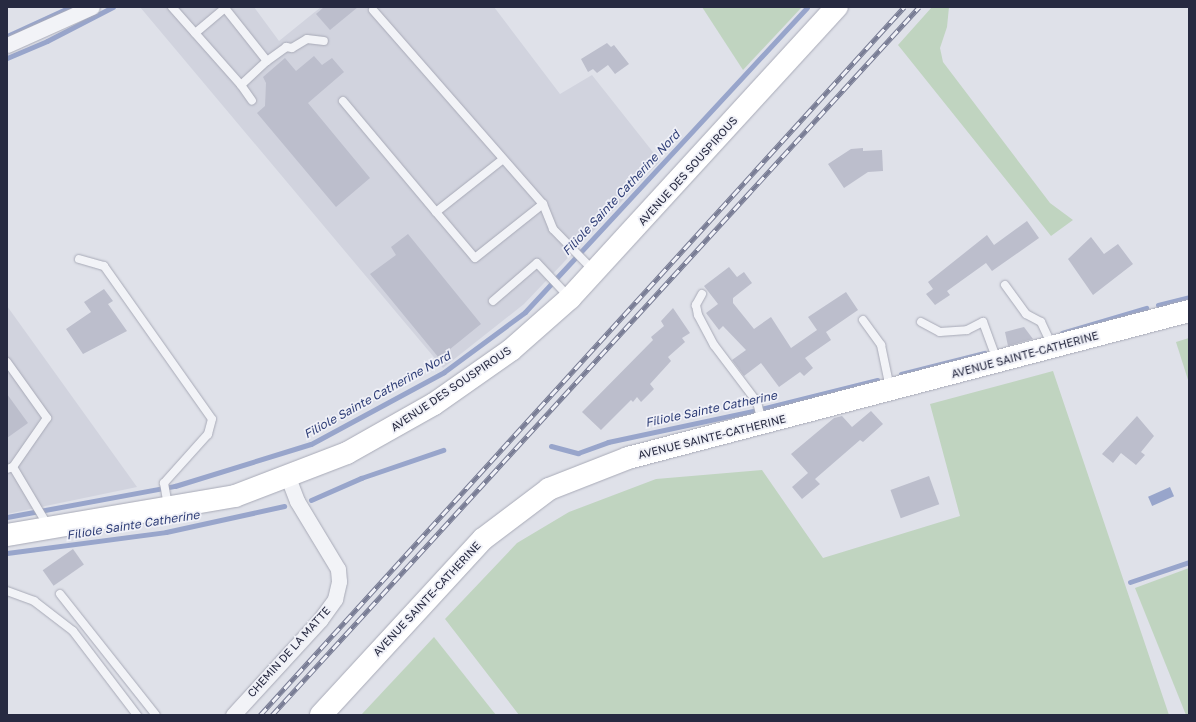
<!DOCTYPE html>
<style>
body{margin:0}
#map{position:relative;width:1196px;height:722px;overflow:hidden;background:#dfe1e9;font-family:"Golos Text",sans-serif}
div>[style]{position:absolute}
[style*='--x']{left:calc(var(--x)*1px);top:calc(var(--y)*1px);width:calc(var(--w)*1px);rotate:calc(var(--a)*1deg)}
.built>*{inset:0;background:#d1d3de}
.green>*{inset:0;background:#c0d4c0}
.water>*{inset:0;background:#98a5cb;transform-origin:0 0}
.stream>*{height:5px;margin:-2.5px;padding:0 2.5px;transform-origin:2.5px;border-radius:2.5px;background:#98a5cb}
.building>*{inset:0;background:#bcbecc;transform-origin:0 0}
.roads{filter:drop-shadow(0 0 1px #a8aab7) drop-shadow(0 0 1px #a8aab7)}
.lane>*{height:8px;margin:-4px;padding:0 4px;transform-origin:4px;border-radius:4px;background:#f2f3f7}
.street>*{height:15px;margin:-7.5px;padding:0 7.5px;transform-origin:7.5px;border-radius:7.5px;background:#f2f3f7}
.secondary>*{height:22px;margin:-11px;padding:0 11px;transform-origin:11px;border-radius:11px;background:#fff}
.rail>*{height:4.5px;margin-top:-2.25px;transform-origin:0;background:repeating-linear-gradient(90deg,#eff0f7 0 9px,#787c94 0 18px);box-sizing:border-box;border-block:1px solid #787c94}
span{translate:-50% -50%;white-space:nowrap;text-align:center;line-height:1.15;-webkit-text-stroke:3.5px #eff0f7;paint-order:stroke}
.street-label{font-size:11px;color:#272a41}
.water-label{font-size:12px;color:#2f3e77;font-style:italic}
.frame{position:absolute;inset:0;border:8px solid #272a41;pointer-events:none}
</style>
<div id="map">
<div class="built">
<i style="clip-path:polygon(140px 7px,254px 7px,279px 41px,321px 7px,494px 7px,560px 94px,592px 75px,660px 161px,524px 304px,443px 368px)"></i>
<i style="clip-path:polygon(7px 306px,137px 487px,7px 514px)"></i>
</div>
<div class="green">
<i style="clip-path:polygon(702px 7px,802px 7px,743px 70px)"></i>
<i style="clip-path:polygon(932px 7px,949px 7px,947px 27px,940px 48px,943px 62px,1050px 203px,1073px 220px,1051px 236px,898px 45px)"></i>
<i style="clip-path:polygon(1189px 338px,1189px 383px,1176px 342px)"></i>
<i style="clip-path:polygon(1053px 371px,1169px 715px,519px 715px,445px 619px,517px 543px,569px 512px,656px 479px,762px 470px,823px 558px,960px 516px,930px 404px)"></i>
<i style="clip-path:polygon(1189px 568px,1189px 715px,1186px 715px,1135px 588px)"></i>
<i style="clip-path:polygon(434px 637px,496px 715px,361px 715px)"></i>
</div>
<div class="water">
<i style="left:1170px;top:487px;width:10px;height:24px;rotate:66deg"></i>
</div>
<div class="stream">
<i style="--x:7;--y:36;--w:69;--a:-24.7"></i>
<i style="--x:7;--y:58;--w:43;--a:-23"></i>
<i style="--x:47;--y:41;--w:74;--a:-27.3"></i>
<i style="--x:1158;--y:305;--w:32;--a:-14"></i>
<i style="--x:1062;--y:333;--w:88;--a:-16.6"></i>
<i style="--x:901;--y:374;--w:86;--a:-14.2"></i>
<i style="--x:551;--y:446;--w:28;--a:15"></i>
<i style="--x:578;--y:453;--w:32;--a:-20"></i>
<i style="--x:608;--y:442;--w:152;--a:-12.1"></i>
<i style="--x:757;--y:410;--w:124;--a:-14"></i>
<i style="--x:311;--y:500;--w:55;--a:-23.7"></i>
<i style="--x:361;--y:478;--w:87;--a:-18.9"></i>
<i style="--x:7;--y:517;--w:171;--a:-10.5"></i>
<i style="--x:175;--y:486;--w:142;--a:-17.2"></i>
<i style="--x:311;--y:444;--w:151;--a:-28.4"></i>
<i style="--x:444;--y:372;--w:101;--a:-36.5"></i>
<i style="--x:525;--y:312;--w:415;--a:-47.2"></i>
<i style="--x:7;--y:553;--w:160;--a:-7.5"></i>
<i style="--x:166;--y:532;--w:121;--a:-12.4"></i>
<i style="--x:1130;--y:582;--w:62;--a:-18.7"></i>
</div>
<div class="building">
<i style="clip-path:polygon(324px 7px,358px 7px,330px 30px,316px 14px)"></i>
<i style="clip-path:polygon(607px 43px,611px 47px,614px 45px,629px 64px,615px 74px,608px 65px,597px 73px,593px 69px,588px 72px,581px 59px)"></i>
<i style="clip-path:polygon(314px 56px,322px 65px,332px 58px,344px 72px,308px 103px,370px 178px,336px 207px,257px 113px,265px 106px,266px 83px,263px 77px,285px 58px,296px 71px)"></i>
<i style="clip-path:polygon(863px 148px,863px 151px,882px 150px,883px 171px,868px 172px,844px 188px,828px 164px,851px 149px)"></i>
<i style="clip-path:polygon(1027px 221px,1039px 238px,992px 271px,986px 263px,947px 291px,950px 295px,935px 305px,926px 294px,933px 289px,928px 282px,987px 235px,994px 245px)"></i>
<i style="clip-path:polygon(408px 234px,481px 324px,439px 358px,370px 274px,396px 255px,391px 247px)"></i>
<i style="clip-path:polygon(1091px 237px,1104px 254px,1118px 244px,1133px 264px,1093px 295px,1068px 259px)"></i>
<i style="clip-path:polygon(729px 267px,737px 277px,744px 272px,752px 283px,733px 298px,733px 303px,754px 329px,771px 317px,791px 348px,817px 330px,808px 317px,846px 292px,858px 310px,826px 332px,831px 340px,805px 358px,813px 368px,804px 376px,800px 372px,779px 387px,761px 363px,744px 376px,732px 360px,746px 350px,723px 326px,719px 330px,706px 313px,718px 304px,704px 286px)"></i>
<i style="clip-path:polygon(104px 289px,113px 301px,108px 304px,127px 331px,83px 354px,66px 329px,91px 312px,84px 302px)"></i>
<i style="clip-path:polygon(673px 308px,690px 333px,682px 338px,685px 342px,668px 357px,671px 361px,650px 384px,654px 389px,641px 402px,637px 397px,633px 402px,631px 400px,601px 430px,582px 412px,653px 340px,651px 337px,664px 326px,661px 321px)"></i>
<i style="clip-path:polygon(1024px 327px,1033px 339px,1008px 346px,1005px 332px)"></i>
<i style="clip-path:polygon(7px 394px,28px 423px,7px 438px)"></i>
<i style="clip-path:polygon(871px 411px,883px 424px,863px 442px,860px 440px,815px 479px,820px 484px,802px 499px,792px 487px,808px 473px,791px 454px,834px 418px,842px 416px,852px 427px)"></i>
<i style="clip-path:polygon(1137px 416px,1154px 436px,1141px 452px,1145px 455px,1136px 465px,1121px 453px,1113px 463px,1102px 454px)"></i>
<i style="left:929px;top:476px;width:30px;height:41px;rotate:70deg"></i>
<i style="left:73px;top:549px;width:19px;height:37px;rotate:55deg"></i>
</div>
<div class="roads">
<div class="lane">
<i style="--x:172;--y:7;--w:104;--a:48.5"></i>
<i style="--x:241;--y:85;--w:35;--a:-43"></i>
<i style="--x:267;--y:61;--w:68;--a:-128.4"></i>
<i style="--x:225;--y:8;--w:39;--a:140"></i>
<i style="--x:373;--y:10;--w:258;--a:48.8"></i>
<i style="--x:543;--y:204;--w:27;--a:68"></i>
<i style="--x:553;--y:229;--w:59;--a:45.7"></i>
<i style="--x:267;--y:61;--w:24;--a:-36"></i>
<i style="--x:286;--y:47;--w:6;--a:9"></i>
<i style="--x:292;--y:48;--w:17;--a:-31"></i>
<i style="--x:307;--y:39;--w:17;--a:7"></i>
<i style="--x:241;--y:85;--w:19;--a:55"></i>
<i style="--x:343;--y:101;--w:145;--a:50"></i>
<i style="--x:436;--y:212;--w:85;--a:-38.3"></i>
<i style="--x:436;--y:212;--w:60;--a:49.7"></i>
<i style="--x:475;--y:258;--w:87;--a:-38.5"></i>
<i style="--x:79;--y:259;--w:26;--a:16"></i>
<i style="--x:104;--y:266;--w:187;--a:54.8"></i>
<i style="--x:212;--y:419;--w:16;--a:105"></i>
<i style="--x:208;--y:434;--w:66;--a:131.9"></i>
<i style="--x:164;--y:483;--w:23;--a:80"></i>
<i style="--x:1005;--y:285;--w:36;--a:54"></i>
<i style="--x:1026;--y:314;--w:17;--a:28"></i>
<i style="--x:1041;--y:322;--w:26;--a:65"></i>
<i style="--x:702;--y:294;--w:13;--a:119"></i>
<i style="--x:696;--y:305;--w:10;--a:79"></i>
<i style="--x:698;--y:315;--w:34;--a:62"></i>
<i style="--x:714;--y:345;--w:71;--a:53"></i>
<i style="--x:757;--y:402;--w:21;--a:76"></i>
<i style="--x:493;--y:301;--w:58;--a:-40.8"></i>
<i style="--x:537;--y:263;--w:47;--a:46.7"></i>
<i style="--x:863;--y:320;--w:31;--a:54"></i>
<i style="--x:881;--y:345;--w:44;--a:78.2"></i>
<i style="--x:921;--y:322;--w:21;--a:28"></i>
<i style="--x:940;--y:332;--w:27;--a:-4"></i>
<i style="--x:967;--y:330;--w:18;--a:-27"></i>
<i style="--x:983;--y:322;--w:40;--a:69.8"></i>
<i style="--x:7;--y:362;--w:69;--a:54.5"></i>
<i style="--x:47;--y:418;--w:60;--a:124.8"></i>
<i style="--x:7;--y:469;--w:6;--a:-18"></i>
<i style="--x:13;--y:467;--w:69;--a:59.3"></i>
<i style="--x:7;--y:591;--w:29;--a:20"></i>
<i style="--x:34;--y:601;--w:49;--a:37.6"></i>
<i style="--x:73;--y:631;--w:106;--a:52.7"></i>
<i style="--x:60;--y:594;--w:154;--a:51.6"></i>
</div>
<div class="street">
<i style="--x:7;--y:45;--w:93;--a:-24.1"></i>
<i style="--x:233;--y:715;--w:129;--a:-47.5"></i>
<i style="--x:320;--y:620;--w:26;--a:-54"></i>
<i style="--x:335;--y:599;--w:18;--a:-77"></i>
<i style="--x:339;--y:581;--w:12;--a:-95"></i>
<i style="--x:338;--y:569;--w:79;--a:-121.1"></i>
<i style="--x:297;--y:501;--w:26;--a:-111"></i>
</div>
<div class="secondary">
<i style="--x:7;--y:535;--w:231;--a:-9.7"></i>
<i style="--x:235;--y:496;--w:120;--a:-21"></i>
<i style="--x:347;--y:453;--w:100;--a:-29.4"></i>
<i style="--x:434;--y:404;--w:94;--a:-35"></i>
<i style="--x:511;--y:350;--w:79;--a:-41.4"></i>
<i style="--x:570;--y:298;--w:395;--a:-47.5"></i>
<i style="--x:321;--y:715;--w:239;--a:-47.4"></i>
<i style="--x:483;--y:539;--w:83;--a:-37.1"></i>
<i style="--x:549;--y:489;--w:85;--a:-21.4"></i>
<i style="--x:628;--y:458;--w:580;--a:-14.68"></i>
</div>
</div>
<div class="rail">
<i style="--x:260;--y:715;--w:957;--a:-47.71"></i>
<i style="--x:272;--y:715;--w:959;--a:-47.58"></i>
</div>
<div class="street-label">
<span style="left:688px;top:171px;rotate:-48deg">AVENUE DES SOUSPIROUS</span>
<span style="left:1025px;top:355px;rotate:-15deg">AVENUE SAINTE-CATHERINE</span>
<span style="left:451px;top:389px;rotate:-34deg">AVENUE DES SOUSPIROUS</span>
<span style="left:712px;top:437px;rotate:-14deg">AVENUE SAINTE-CATHERINE</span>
<span style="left:427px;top:599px;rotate:-47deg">AVENUE SAINTE-CATHERINE</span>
<span style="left:289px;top:652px;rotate:-48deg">CHEMIN DE LA MATTE</span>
</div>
<div class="water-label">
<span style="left:621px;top:193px;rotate:-47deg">Filiole Sainte Catherine Nord</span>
<span style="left:377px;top:395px;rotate:-29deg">Filiole Sainte Catherine Nord</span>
<span style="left:711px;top:409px;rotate:-12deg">Filiole Sainte Catherine</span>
<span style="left:133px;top:525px;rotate:-9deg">Filiole Sainte Catherine</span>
</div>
<div class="frame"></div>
</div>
